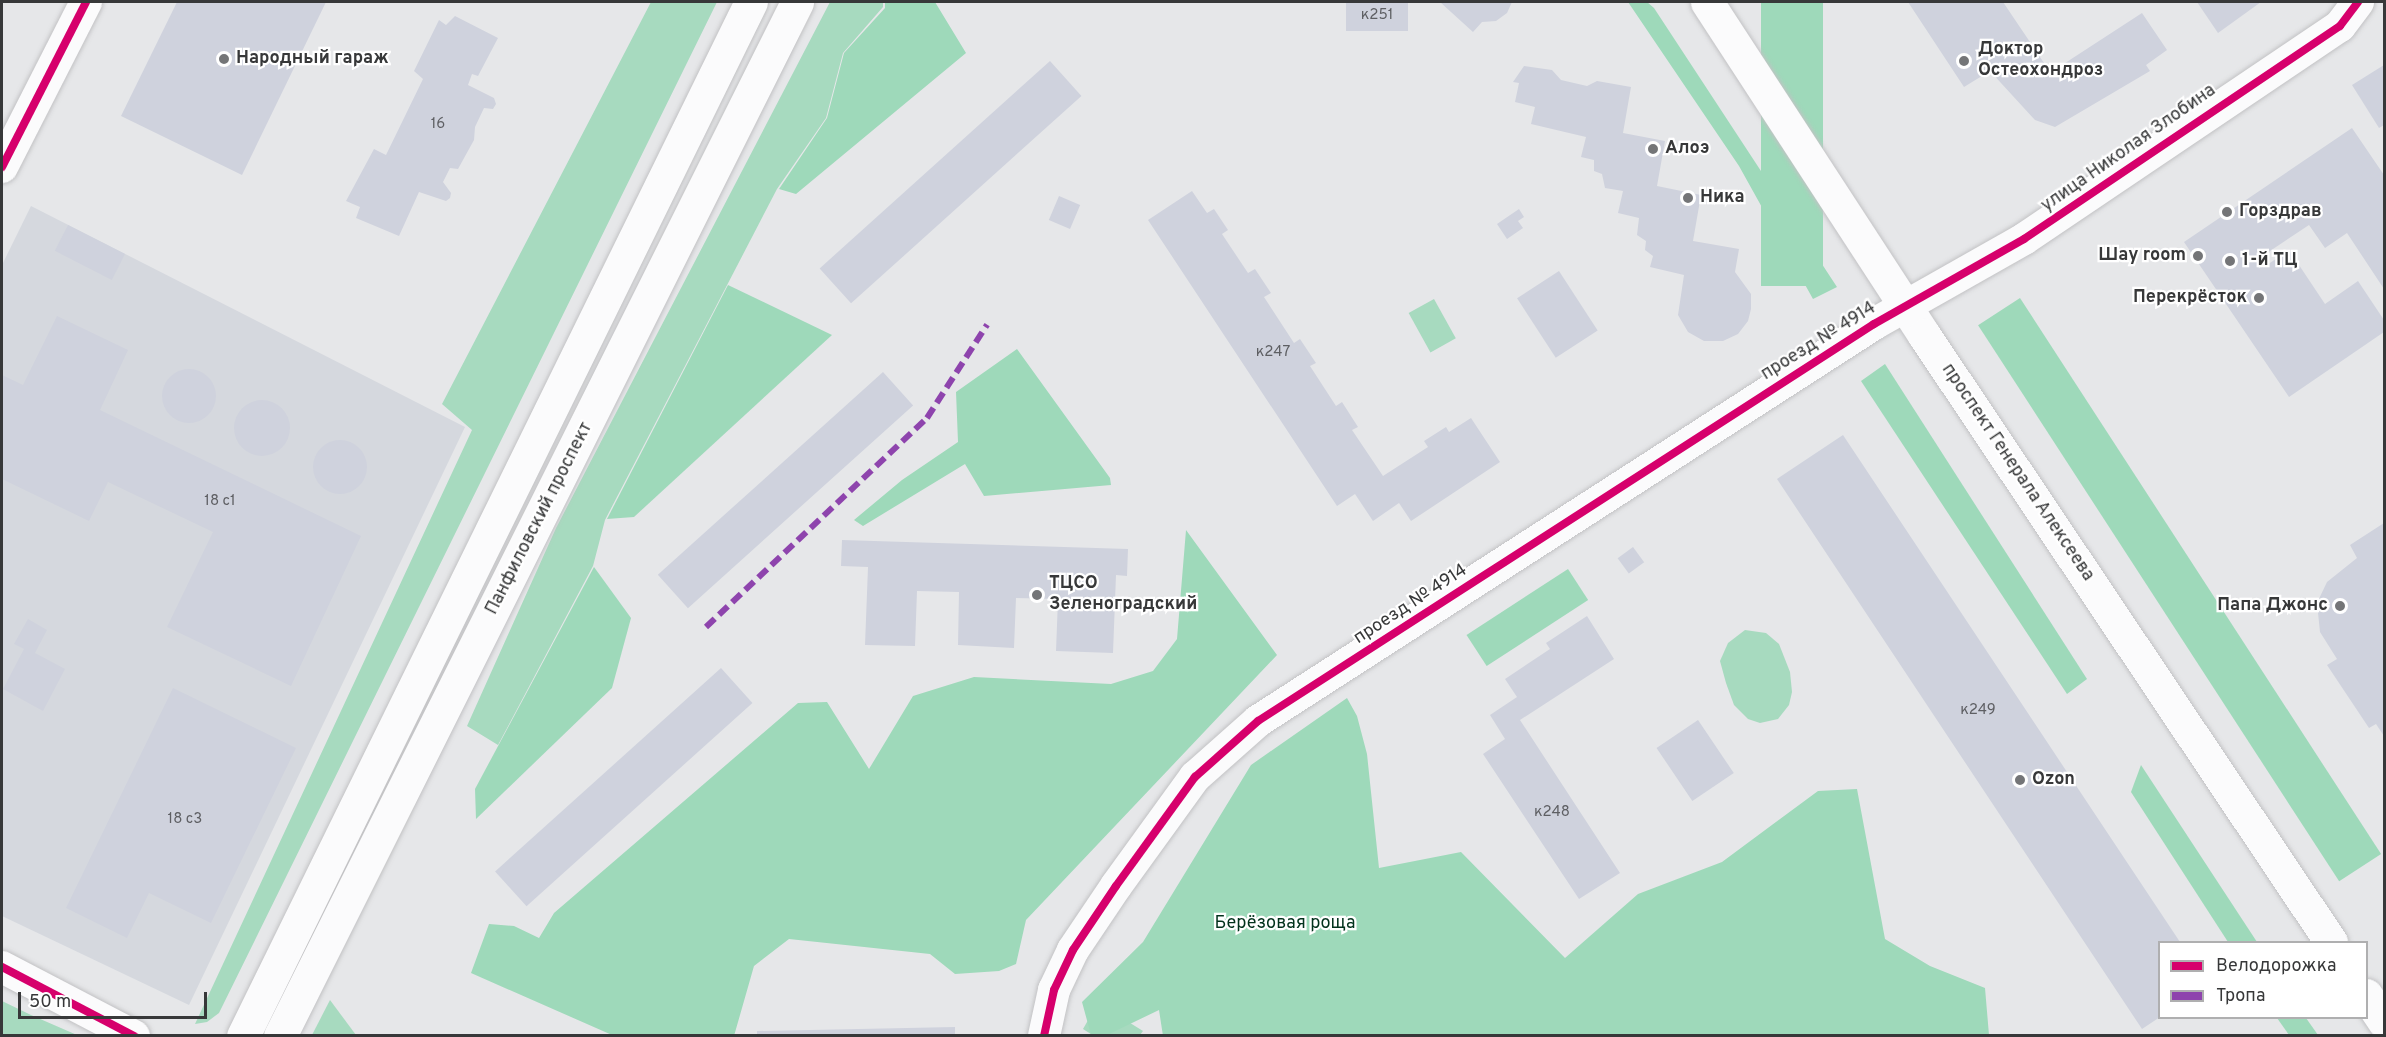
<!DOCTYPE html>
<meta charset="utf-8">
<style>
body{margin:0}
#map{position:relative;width:2386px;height:1037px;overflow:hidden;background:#e6e7e9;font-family:Overpass,sans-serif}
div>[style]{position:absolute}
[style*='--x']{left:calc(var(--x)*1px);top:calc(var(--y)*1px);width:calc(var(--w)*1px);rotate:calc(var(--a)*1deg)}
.built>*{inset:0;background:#d5d8de}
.green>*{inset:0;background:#a7dabf;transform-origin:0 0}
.forest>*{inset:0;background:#9ed9ba;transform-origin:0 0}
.building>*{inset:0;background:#cfd2dd;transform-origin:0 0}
.round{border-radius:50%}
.roads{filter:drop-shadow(0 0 2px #c2c2c4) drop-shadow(0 0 2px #c2c2c4)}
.minor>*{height:32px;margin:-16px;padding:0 16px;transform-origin:16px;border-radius:16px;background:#fbfbfc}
.major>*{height:33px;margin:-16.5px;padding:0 16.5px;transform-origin:16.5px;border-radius:16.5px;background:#fbfbfc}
.quiet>*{height:6px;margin-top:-3px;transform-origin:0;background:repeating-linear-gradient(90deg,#8e44ad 0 12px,transparent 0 18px)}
.cycleway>*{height:8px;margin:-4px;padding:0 4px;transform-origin:4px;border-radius:4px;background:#d6006c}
.dots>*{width:16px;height:16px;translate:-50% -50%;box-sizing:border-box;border:3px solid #fff;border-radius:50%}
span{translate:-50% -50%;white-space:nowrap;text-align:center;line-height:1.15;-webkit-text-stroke:4.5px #fff;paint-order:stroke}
.number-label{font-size:15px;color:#5e5f63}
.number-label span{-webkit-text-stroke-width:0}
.poi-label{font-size:18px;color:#373839;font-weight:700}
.left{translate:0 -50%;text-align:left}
.right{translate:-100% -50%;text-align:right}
.street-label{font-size:18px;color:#373839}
.park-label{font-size:18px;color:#02321c}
.frame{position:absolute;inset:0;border:3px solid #373839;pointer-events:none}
.legend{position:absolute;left:2158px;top:941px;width:210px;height:78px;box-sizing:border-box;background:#fff;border:2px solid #afafb0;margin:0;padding:8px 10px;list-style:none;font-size:18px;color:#373839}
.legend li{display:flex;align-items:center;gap:12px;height:30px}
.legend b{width:30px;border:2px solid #afafb0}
.scale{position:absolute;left:18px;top:992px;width:189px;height:27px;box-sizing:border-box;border:3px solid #373839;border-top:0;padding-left:8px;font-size:18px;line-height:21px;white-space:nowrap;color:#373839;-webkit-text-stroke:4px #fff;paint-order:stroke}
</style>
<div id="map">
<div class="built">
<i style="clip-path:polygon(31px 206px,465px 427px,189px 1005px,2px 916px,2px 265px)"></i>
</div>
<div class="green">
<i style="clip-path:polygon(651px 2px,717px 2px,219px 1013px,207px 1022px,195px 1024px,472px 430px,442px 404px)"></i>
<i style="clip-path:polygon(830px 2px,883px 2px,883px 7px,843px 53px,826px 118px,777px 189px,605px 520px,593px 566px,498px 745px,467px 726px,556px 528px)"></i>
<i style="left:1434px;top:299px;width:45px;height:29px;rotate:61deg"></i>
<i style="clip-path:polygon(1745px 630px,1766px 633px,1779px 644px,1790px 672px,1792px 692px,1789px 705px,1778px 719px,1760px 723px,1748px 719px,1734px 705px,1726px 683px,1720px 661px,1728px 643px)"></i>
<i style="clip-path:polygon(330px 1000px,356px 1035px,312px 1035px)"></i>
<i style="clip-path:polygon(2px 1001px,31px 1015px,77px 1035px,2px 1035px)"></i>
<i style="clip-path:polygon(1098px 1003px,1143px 1031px,1140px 1035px,1094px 1036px,1083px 1029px)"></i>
</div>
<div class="forest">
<i style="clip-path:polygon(885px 2px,935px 2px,966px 53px,796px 194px,779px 189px,827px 118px,844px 53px,885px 8px)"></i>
<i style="clip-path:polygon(1628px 2px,1647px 2px,1654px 8px,1837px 287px,1813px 299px,1739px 166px)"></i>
<i style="left:1761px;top:2px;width:62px;height:284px"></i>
<i style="clip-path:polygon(728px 285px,832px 335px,634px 517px,607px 519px)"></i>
<i style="left:2020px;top:298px;width:663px;height:50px;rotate:57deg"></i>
<i style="clip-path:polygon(1017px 349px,1110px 478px,1111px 485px,984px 496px,965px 464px,863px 526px,854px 520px,902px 480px,958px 442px,956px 392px)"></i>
<i style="clip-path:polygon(1885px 364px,2087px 679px,2067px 694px,1861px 381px)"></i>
<i style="clip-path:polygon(1186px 530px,1277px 655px,1026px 920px,1016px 964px,999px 971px,955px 974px,930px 954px,789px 939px,754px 966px,734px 1036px,612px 1035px,471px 973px,489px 924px,514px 926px,539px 938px,554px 913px,798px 703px,827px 702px,869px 769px,913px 696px,974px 677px,1111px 684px,1153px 671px,1177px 639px)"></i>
<i style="clip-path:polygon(594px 567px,631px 618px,612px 688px,476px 819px,475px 789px)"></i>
<i style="left:1568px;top:569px;width:37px;height:121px;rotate:57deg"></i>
<i style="clip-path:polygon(1347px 698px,1357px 716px,1367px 754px,1379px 868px,1461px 852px,1565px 958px,1638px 894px,1722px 862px,1818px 791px,1857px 789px,1885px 939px,1930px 966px,1985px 988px,1989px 1035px,1163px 1036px,1159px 1010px,1107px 1035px,1091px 1035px,1082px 1002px,1143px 942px,1251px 765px)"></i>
<i style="clip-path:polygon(2141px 765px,2257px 942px,2228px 942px,2131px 792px)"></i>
<i style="clip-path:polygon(2277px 1018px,2306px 1018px,2318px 1035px,2289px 1035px)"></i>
</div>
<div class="building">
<i style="clip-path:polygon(177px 2px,326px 2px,242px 175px,121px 116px)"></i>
<i style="left:1346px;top:2px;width:62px;height:29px"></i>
<i style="clip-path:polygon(1440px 2px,1512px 2px,1507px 13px,1496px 21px,1482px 22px,1473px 32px)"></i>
<i style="clip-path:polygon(1908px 2px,2003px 2px,2044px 63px,2059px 67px,2142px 13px,2167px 50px,2146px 65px,2150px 71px,2055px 127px,2035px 120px,1990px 71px,1964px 87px)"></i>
<i style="clip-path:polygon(2197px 2px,2261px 2px,2218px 33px)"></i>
<i style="clip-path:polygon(455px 16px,498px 38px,478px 76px,472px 74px,468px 85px,494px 98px,496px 104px,493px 109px,484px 108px,475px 127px,474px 140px,458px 169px,450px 168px,443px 182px,451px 193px,450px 198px,446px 201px,419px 192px,399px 236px,356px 218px,360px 207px,346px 201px,374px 149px,386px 155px,423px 79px,414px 71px,439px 20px,446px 25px)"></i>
<i style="left:1050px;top:61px;width:47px;height:310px;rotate:48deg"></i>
<i style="clip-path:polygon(2384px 65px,2384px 125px,2379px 128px,2352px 85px)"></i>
<i style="clip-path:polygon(1524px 66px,1552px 70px,1561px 80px,1587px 86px,1597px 81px,1631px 87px,1623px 133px,1665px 141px,1657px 186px,1701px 195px,1693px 241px,1739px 249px,1735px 272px,1751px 294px,1751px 309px,1748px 321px,1738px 334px,1723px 341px,1704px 341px,1688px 332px,1678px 315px,1684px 275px,1650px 267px,1653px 256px,1645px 250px,1646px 241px,1637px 235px,1639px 218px,1618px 213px,1623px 191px,1605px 188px,1602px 174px,1594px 171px,1594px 160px,1581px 157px,1586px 137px,1531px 124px,1535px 107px,1515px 102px,1519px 83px,1513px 82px)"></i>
<i style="clip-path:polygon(2352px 128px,2384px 175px,2384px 289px,2347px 233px,2325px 248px,2309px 225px,2261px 257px,2267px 265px,2289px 250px,2325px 304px,2358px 281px,2384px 320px,2384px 332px,2289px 397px,2184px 242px)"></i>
<i style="clip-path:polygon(1192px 191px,1207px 213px,1214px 209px,1228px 230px,1222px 234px,1248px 273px,1255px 269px,1271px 293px,1264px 297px,1294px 343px,1300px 339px,1316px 363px,1310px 366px,1336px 406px,1342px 402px,1358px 427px,1352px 430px,1383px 476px,1428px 447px,1424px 441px,1446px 427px,1449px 432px,1471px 418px,1500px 462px,1411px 521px,1399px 503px,1373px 521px,1355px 494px,1337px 506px,1148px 220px)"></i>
<i style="left:1059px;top:196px;width:23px;height:26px;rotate:23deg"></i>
<i style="clip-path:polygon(1519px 209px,1524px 217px,1518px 221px,1523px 228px,1507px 239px,1497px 224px)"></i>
<i style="left:68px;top:225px;width:64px;height:29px;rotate:27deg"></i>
<i style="left:1559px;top:271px;width:71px;height:50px;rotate:57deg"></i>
<i style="clip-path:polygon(57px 316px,128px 350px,100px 410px,361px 536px,291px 686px,167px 627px,213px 532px,108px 482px,89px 521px,2px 479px,2px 375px,23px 385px)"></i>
<i class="round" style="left:162px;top:369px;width:54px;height:54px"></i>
<i style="left:883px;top:372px;width:45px;height:303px;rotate:48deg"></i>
<i class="round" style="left:234px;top:400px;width:56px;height:56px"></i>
<i style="clip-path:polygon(1843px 435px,2180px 942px,2160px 942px,2160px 1017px,2142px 1029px,1777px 479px)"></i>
<i class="round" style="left:313px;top:440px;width:54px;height:54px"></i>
<i style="clip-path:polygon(2384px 523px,2384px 736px,2376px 724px,2369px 728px,2327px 665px,2337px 659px,2320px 632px,2317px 603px,2327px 582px,2357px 558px,2350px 545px)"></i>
<i style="clip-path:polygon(842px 540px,1128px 549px,1127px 576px,1116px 575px,1113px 653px,1056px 651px,1058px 599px,1016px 598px,1014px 648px,958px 645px,959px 592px,917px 591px,915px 646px,865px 645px,868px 567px,841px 566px)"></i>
<i style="left:1633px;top:547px;width:19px;height:19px;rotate:54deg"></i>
<i style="clip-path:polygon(1587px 616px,1614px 659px,1520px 720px,1620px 873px,1579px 899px,1483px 754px,1505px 739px,1490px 715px,1517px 697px,1505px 679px,1550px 649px,1546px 643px)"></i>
<i style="clip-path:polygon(28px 619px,47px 630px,35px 653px,65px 669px,43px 711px,3px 689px,24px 649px,14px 644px)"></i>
<i style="left:721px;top:668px;width:47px;height:304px;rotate:48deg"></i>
<i style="clip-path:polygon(173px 688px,296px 748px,211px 923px,149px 893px,127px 938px,66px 908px)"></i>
<i style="left:1698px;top:720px;width:64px;height:50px;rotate:56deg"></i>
<i style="clip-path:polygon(955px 1027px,955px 1036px,757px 1036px,757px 1031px)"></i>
</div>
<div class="roads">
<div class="minor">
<i style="--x:2;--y:167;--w:185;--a:-63"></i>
<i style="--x:2;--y:967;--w:149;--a:27.6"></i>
<i style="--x:1044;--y:1036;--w:47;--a:-77.7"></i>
<i style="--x:1054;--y:990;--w:44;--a:-64.6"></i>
<i style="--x:1073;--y:950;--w:77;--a:-56.1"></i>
<i style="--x:1116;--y:886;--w:135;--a:-54.1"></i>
<i style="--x:1195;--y:777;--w:84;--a:-41.6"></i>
<i style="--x:1258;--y:721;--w:733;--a:-32.8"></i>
<i style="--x:1874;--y:324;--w:172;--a:-29.5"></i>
<i style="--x:2024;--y:239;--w:381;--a:-34"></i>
<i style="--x:2340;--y:26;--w:30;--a:-53"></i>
</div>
<div class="major">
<i style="--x:1707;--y:2;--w:397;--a:56.9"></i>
<i style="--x:1924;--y:335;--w:731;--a:56.16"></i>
<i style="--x:2366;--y:995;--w:32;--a:56"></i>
<i style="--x:243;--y:1036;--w:1152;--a:-63.84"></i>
<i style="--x:280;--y:1036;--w:1156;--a:-63.43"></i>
</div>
</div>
<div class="quiet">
<i style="--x:706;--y:627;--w:304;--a:-43.4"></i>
<i style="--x:927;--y:418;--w:111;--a:-57.2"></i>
</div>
<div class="cycleway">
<i style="--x:2;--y:167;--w:185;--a:-63"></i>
<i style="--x:2;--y:967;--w:149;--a:27.6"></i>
<i style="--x:1044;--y:1036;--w:47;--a:-77.7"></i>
<i style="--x:1054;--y:990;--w:44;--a:-64.6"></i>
<i style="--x:1073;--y:950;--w:77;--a:-56.1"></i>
<i style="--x:1116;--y:886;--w:135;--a:-54.1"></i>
<i style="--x:1195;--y:777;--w:84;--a:-41.6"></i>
<i style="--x:1258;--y:721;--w:733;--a:-32.8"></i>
<i style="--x:1874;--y:324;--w:172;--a:-29.5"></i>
<i style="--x:2024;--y:239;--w:381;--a:-34"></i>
<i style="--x:2340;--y:26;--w:30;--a:-53"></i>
</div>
<div class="dots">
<i style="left:224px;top:59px;background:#747577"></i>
<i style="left:1964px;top:61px;background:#747577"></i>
<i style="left:1653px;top:149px;background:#747577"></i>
<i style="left:1688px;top:198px;background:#747577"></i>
<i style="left:2227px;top:212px;background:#747577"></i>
<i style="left:2198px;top:256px;background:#747577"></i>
<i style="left:2230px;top:261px;background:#747577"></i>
<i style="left:2259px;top:298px;background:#747577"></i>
<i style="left:1037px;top:595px;background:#747577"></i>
<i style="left:2340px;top:606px;background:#747577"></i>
<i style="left:2020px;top:780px;background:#747577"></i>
</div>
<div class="number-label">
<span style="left:1377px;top:16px">к251</span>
<span style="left:438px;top:125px">16</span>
<span style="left:1273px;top:353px">к247</span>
<span style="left:220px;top:502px">18 с1</span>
<span style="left:1978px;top:711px">к249</span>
<span style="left:1552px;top:813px">к248</span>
<span style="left:185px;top:820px">18 с3</span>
</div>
<div class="poi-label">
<span class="left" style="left:1978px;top:61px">Доктор<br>Остеохондроз</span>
<span class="left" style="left:236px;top:59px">Народный гараж</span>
<span class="left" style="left:1665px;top:149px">Алоэ</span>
<span class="left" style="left:1700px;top:198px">Ника</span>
<span class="left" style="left:2239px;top:212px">Горздрав</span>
<span class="right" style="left:2186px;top:256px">Шау room</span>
<span class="left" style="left:2242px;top:261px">1-й ТЦ</span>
<span class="right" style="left:2247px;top:298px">Перекрёсток</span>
<span class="left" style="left:1049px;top:595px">ТЦСО<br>Зеленоградский</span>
<span class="right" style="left:2328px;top:606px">Папа Джонс</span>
<span class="left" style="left:2032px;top:780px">Ozon</span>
</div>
<div class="street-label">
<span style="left:2129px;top:149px;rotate:-35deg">улица Николая Злобина</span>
<span style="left:1819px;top:342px;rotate:-32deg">проезд № 4914</span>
<span style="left:2017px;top:473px;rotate:56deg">проспект Генерала Алексеева</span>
<span style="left:540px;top:519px;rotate:-63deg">Панфиловский проспект</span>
<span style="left:1411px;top:605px;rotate:-33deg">проезд № 4914</span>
</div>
<div class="park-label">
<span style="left:1285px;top:924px">Берёзовая роща</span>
</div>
<div class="frame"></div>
<ul class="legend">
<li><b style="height:8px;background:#d6006c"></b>Велодорожка</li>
<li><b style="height:8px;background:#8e44ad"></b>Тропа</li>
</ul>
<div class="scale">50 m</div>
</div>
